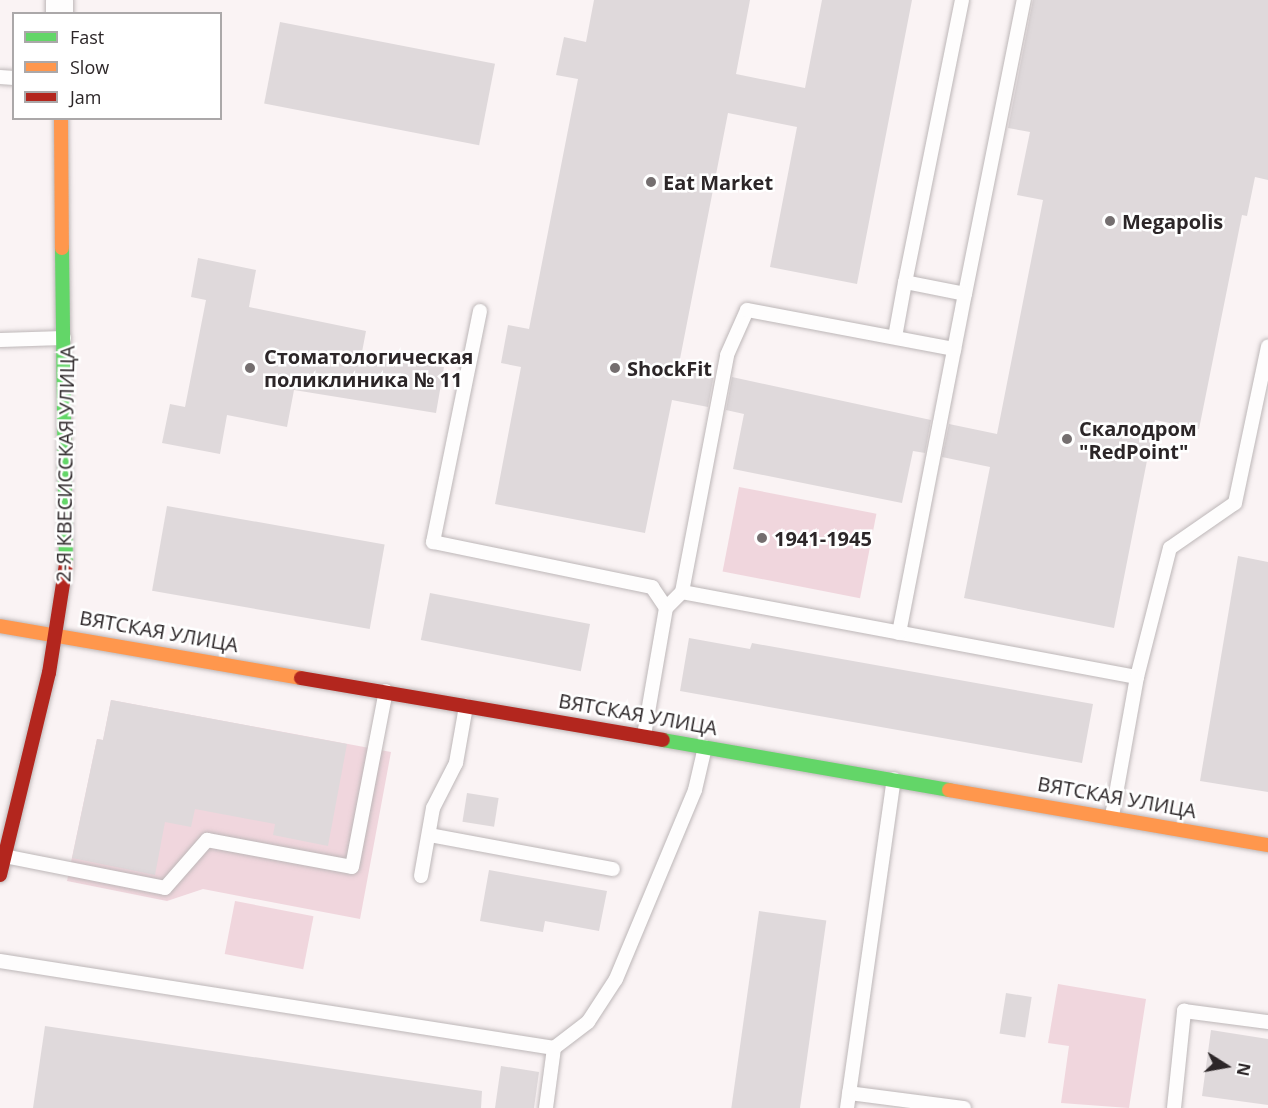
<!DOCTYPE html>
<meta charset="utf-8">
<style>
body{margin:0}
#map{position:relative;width:1268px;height:1108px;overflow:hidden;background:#faf3f4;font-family:"Open Sans",sans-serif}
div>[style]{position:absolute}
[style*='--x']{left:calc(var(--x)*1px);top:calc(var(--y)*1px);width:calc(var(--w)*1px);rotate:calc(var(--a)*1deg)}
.green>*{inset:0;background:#f0d6dd;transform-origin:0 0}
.building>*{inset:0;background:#dfd9db;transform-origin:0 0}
.roads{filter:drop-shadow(0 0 2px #bdb7b8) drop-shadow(0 0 2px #bdb7b8)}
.lane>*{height:14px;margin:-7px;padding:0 7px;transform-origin:7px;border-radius:7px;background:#fefdfd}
.street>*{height:27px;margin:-13.5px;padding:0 13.5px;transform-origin:13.5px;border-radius:13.5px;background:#fefdfd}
.fast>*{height:14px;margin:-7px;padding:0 7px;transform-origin:7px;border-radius:7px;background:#63d668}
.slow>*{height:14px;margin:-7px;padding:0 7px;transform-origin:7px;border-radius:7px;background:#ff974d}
.jam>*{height:14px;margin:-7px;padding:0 7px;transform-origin:7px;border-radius:7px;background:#b3261e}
.dots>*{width:16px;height:16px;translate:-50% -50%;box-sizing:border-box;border:3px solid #fff;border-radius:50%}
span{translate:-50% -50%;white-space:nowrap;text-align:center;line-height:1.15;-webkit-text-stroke:5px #fff;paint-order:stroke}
.poi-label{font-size:20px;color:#2c2628;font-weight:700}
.left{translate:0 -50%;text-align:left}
.street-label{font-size:20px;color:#2c2628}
.legend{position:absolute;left:12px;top:12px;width:210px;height:108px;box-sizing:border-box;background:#fff;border:2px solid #aba8a9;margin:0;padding:8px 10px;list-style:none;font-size:18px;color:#2c2628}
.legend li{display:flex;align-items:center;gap:12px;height:30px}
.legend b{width:30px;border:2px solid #aba8a9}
.north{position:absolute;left:1196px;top:1036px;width:60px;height:60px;-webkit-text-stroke:4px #fff;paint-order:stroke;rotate:101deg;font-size:16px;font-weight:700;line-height:24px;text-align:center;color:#2c2628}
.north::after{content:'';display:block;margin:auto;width:21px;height:27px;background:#2c2628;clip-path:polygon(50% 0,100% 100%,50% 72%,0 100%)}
</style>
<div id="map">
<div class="green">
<i style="left:739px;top:487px;width:140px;height:86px;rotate:11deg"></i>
<i style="clip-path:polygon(111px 700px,391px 752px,360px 919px,203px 889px,167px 901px,67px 881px,97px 739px,103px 740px)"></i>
<i style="left:235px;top:901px;width:80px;height:54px;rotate:11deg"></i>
<i style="clip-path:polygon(1058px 984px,1146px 999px,1129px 1108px,1061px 1103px,1069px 1046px,1048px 1043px)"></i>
</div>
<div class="building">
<i style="clip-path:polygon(594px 0,750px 0,736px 74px,805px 88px,822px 0,912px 0,857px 284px,770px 267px,797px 127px,728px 113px,679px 364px,714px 374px,708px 407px,672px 400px,645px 533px,495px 504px,521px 367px,501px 363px,508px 325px,529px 329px,578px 79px,556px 75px,564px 37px,586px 42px)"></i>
<i style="clip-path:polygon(1033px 0,1268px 0,1268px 180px,1255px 177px,1247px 216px,1242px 215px,1199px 429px,1155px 420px,1114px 628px,964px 598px,990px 467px,942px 457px,949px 424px,997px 434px,1043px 200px,1017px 195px,1030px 132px,1008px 128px)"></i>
<i style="left:280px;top:22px;width:219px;height:83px;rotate:11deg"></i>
<i style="clip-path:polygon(198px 258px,256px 270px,249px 307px,366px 331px,362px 352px,444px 367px,436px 413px,294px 390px,287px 427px,227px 415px,220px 454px,162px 443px,170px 404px,185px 407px,206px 300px,191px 297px)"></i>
<i style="clip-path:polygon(732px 377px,931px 420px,925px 453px,913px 451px,902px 503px,733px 469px,744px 414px,726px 410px)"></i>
<i style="left:167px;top:506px;width:221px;height:86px;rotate:10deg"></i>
<i style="clip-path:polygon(1238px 556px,1268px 562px,1268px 792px,1200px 781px)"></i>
<i style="left:430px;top:593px;width:163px;height:48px;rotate:11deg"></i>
<i style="clip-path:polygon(689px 638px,750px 649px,752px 643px,1093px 704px,1082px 763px,680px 691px)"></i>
<i style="clip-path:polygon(111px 700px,347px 744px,328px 846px,273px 835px,275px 824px,195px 809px,191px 827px,165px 822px,155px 875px,72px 858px,97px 739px,103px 740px)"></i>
<i style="left:467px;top:793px;width:32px;height:29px;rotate:9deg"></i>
<i style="clip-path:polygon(489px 870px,607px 891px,599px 931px,545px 921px,543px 932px,480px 921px)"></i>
<i style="left:759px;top:911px;width:68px;height:199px;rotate:8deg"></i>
<i style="left:1006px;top:993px;width:26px;height:41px;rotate:9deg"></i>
<i style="clip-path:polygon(45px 1026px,482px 1091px,481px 1108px,33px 1108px)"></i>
<i style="clip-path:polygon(1211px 1030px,1268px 1039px,1268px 1105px,1202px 1096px)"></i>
<i style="clip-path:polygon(501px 1066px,539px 1072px,534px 1108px,495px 1108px)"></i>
</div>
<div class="roads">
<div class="lane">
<i style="--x:962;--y:0;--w:288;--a:101.4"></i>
<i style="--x:905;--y:282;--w:61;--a:11.3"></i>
<i style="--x:965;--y:294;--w:300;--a:-78.7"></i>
<i style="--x:0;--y:77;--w:14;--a:4"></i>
<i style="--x:480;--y:311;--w:236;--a:101.5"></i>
<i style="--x:433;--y:542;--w:224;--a:11.6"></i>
<i style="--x:652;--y:587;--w:25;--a:56"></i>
<i style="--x:666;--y:608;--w:129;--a:99.8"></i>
<i style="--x:895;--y:337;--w:56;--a:-79.7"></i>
<i style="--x:0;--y:340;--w:64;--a:-1.8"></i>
<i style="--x:682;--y:592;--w:463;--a:10.6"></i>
<i style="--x:1137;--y:677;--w:133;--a:-75.7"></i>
<i style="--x:1170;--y:548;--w:79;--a:-34.7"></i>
<i style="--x:1235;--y:503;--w:160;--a:-78.1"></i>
<i style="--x:666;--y:608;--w:23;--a:-45"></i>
<i style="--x:682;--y:592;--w:241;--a:-79.2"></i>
<i style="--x:727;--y:355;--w:49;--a:-66"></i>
<i style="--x:747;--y:310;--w:211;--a:10.7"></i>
<i style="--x:899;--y:633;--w:345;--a:-79"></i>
<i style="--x:1112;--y:816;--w:141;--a:-79.8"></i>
<i style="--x:429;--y:835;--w:187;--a:10.5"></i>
<i style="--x:4;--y:856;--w:164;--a:11.2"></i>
<i style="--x:165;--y:888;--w:64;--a:-48.8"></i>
<i style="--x:207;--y:840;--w:147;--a:10.5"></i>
<i style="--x:352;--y:867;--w:179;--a:-79.1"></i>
<i style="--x:421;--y:876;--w:69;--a:-80"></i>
<i style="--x:433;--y:808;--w:51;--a:-62.9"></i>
<i style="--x:456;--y:763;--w:58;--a:-80"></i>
<i style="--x:0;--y:961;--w:561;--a:8.92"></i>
<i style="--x:554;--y:1048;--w:43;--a:-37.4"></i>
<i style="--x:588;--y:1022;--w:51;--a:-56.9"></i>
<i style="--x:616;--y:979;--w:205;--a:-67.3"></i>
<i style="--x:695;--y:790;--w:44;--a:-76.9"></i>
<i style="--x:849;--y:1093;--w:116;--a:7.4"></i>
<i style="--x:546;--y:1108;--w:61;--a:-82.4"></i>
<i style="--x:847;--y:1108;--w:332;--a:-81.9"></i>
<i style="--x:1174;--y:1108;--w:98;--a:-84.1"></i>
<i style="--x:1184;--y:1011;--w:85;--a:7.5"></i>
</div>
<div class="street">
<i style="--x:59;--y:0;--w:14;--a:90"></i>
</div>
<div class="fast">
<i style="--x:62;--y:248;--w:316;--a:89.3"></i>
<i style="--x:663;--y:740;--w:290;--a:9.9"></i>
</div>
<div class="slow">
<i style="--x:61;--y:118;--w:130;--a:89.6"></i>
<i style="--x:0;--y:626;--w:305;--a:9.8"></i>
<i style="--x:949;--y:790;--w:324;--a:9.8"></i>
</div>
<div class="jam">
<i style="--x:301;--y:678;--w:367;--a:9.7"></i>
<i style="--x:0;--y:875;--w:208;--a:-76.4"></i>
<i style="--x:49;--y:673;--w:110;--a:-81.1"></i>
</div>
</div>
<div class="dots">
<i style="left:651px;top:182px;background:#746e6f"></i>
<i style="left:1110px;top:221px;background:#746e6f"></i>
<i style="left:250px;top:368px;background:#746e6f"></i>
<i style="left:615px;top:368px;background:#746e6f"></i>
<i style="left:1067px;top:439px;background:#746e6f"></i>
<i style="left:762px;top:538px;background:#746e6f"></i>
</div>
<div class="poi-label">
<span class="left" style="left:663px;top:182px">Eat Market</span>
<span class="left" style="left:1122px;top:221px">Megapolis</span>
<span class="left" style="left:264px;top:368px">Стоматологическая<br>поликлиника № 11</span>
<span class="left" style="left:627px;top:368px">ShockFit</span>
<span class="left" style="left:1079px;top:440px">Скалодром<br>"RedPoint"</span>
<span class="left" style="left:774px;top:538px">1941-1945</span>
</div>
<div class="street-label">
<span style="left:65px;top:464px;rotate:-89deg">2-Я КВЕСИССКАЯ УЛИЦА</span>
<span style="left:159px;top:631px;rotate:10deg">ВЯТСКАЯ УЛИЦА</span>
<span style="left:638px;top:714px;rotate:10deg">ВЯТСКАЯ УЛИЦА</span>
<span style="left:1117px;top:797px;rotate:10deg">ВЯТСКАЯ УЛИЦА</span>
</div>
<ul class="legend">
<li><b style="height:8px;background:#63d668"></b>Fast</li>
<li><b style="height:8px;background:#ff974d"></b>Slow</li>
<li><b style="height:8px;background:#b3261e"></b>Jam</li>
</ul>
<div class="north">N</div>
</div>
